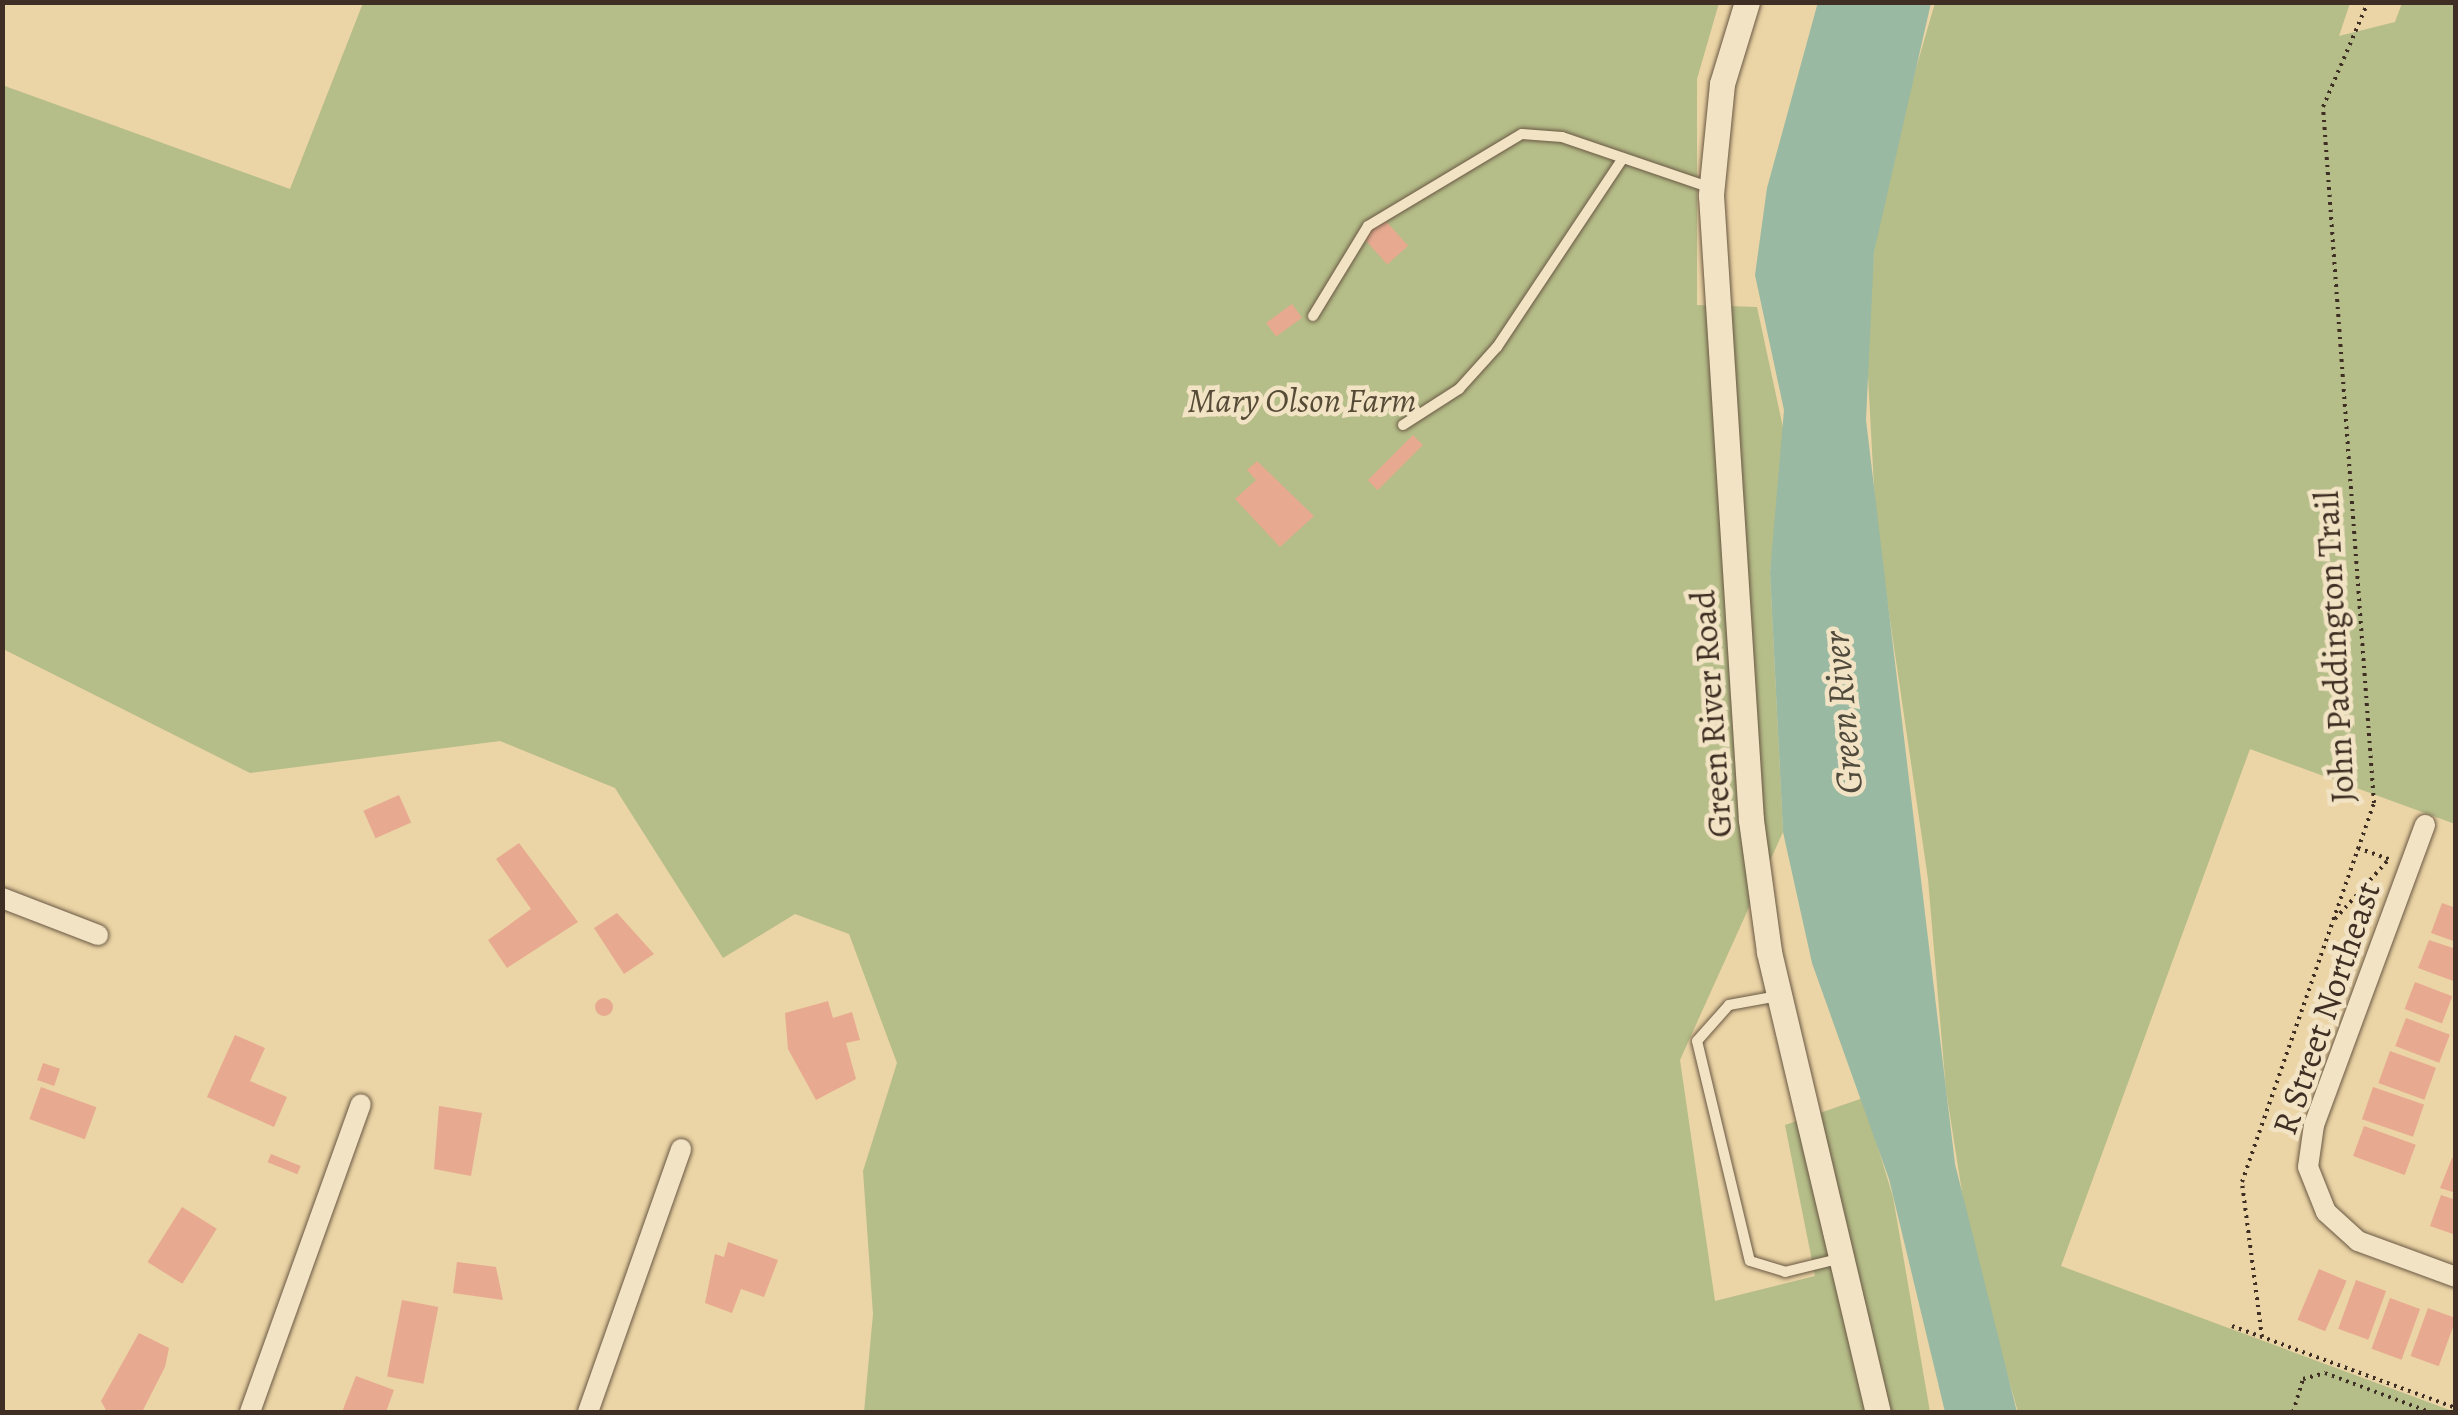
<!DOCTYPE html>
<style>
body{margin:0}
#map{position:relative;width:2458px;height:1415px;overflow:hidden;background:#ebd4a5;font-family:Alegreya,serif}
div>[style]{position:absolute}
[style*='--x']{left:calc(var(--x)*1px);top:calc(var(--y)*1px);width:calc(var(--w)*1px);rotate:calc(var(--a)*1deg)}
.green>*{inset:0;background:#b5bd88}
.water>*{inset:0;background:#99b9a2}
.building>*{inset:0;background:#e7aa90;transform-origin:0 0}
.round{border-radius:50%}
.path>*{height:4px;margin-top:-2px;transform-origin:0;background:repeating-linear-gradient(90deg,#3e2e23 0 2.5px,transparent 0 7.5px)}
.roads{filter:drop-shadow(0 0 2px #695844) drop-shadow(0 0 2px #695844)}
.service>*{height:10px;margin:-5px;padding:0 5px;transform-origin:5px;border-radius:5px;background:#f2e3c4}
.minor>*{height:20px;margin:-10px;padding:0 10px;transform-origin:10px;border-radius:10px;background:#f2e3c4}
.tertiary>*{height:25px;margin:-12.5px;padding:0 12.5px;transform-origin:12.5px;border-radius:12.5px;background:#f2e3c4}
span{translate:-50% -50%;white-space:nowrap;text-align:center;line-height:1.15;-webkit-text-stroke:9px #f2e3c4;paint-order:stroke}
.park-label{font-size:35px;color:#564b37;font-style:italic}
.street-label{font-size:35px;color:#3e2e23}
.water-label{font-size:38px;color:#504a3c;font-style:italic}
.frame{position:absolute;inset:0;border:5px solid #3e2e23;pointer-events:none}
</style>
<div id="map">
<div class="green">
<i style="clip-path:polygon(363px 3px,1719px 3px,1697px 79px,1697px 305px,1757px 307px,1785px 437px,1770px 573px,1783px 832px,1680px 1060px,1715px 1301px,1815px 1276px,1785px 1125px,1863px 1098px,1893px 1197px,1930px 1412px,864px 1412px,873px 1314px,863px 1171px,897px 1063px,849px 934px,795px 914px,723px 958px,615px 788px,500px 741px,250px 773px,3px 649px,2px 85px,290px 189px)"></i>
<i style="clip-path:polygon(1935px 3px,2350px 3px,2339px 36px,2395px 22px,2402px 3px,2455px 3px,2455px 824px,2250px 749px,2061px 1266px,2455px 1412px,2018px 1412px,1970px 1243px,1946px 1090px,1928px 879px,1876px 524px,1866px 339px,1874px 252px,1887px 168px)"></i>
</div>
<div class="water">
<i style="clip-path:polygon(1818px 2px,1931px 3px,1874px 252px,1866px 420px,1955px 1164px,2017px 1412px,1945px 1412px,1889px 1179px,1812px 963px,1783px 832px,1770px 573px,1784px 410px,1755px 275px,1767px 188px)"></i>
</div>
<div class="building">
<i style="left:1384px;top:219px;width:36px;height:28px;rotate:48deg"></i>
<i style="left:1292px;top:304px;width:17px;height:32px;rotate:54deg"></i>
<i style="left:1413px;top:435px;width:14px;height:64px;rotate:45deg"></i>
<i style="clip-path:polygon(1257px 461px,1314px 516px,1280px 547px,1235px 499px,1256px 480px,1247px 470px)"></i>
<i style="left:399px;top:795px;width:30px;height:39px;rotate:66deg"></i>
<i style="clip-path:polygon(519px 843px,578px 922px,507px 968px,488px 940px,531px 909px,496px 859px)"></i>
<i style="clip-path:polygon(2442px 903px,2456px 908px,2456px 942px,2431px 933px)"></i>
<i style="clip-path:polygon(617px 913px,654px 954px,624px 974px,594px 928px)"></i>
<i style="clip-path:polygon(2429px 940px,2456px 949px,2456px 982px,2418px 968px)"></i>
<i style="left:2415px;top:982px;width:40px;height:29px;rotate:21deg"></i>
<i class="round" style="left:595px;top:998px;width:18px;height:18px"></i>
<i style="clip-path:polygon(828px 1001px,833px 1018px,852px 1012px,860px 1040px,846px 1043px,856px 1079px,816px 1100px,788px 1049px,785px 1013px)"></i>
<i style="left:2406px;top:1018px;width:47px;height:30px;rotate:21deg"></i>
<i style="clip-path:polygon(235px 1035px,265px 1048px,250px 1081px,287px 1097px,274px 1127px,207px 1097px)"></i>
<i style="left:2390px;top:1051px;width:49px;height:34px;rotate:20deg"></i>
<i style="left:43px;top:1063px;width:18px;height:18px;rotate:19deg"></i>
<i style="left:41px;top:1087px;width:59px;height:34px;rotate:20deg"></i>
<i style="left:2373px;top:1087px;width:54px;height:34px;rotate:19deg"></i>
<i style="clip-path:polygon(439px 1106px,482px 1113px,471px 1176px,434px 1169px)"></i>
<i style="left:2364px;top:1126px;width:55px;height:32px;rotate:20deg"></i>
<i style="left:271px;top:1154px;width:32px;height:9px;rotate:22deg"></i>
<i style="clip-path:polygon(2452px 1158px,2456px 1159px,2456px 1193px,2440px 1188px)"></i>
<i style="clip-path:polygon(2441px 1195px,2456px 1200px,2456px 1235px,2430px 1226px)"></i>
<i style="left:182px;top:1207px;width:41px;height:65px;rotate:32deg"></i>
<i style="clip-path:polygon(728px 1242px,778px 1260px,764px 1297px,741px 1289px,732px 1313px,705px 1303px,715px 1254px,724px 1257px)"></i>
<i style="clip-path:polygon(457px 1262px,496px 1267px,503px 1300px,453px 1293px)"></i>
<i style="left:2319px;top:1269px;width:30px;height:55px;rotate:23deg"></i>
<i style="left:2356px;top:1280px;width:32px;height:52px;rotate:20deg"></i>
<i style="left:2390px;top:1298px;width:32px;height:54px;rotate:20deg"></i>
<i style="left:402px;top:1300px;width:37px;height:78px;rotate:11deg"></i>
<i style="left:2428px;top:1308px;width:30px;height:51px;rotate:20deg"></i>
<i style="clip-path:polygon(139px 1333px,169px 1348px,165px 1367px,142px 1412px,107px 1412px,101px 1401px)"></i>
<i style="clip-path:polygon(356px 1376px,394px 1390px,386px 1412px,342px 1412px)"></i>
</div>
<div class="path">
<i style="--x:2358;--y:848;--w:35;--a:20"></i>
<i style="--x:2335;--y:919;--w:81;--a:-48"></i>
<i style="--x:2232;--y:1326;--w:239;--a:20.1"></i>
<i style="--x:2262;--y:1337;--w:156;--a:-97.4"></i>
<i style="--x:2242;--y:1182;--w:401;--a:-70.8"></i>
<i style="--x:2374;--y:803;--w:698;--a:-94.19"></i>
<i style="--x:2323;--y:107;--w:114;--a:-66.8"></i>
<i style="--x:2293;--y:1412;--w:34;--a:-73"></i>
<i style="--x:2303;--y:1379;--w:23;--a:-15"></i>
<i style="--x:2325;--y:1373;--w:112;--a:20.4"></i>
</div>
<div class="roads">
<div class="service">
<i style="--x:1313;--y:316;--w:105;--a:-58.6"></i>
<i style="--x:1368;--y:226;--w:179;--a:-30.9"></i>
<i style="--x:1522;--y:134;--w:40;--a:4.3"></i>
<i style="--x:1562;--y:137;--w:157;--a:18.9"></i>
<i style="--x:1403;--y:425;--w:67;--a:-32.7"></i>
<i style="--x:1459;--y:389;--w:57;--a:-47.9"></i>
<i style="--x:1497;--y:347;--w:227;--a:-56.3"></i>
<i style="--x:1778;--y:996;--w:50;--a:169.6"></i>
<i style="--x:1729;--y:1005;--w:48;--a:131.6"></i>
<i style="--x:1697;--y:1041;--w:226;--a:76.5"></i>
<i style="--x:1750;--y:1261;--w:37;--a:17"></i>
<i style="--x:1785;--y:1272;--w:59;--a:-13.8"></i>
</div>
<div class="minor">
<i style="--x:2425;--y:825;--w:320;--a:110.3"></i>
<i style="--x:2314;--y:1125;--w:42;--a:98.1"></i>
<i style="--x:2308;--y:1167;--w:48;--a:68.2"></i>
<i style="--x:2326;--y:1212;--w:43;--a:42.2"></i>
<i style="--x:2358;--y:1241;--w:104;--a:20.2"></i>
<i style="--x:2;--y:898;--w:103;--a:21.1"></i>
<i style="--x:250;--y:1412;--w:327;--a:-70.2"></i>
<i style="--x:588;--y:1412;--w:279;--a:-70.5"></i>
</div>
<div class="tertiary">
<i style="--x:1747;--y:2;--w:86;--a:107"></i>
<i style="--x:1722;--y:84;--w:112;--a:95.7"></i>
<i style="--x:1711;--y:195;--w:626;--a:86.34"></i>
<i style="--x:1751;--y:820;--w:133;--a:82.2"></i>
<i style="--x:1769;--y:952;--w:473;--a:76.7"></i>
</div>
</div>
<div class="park-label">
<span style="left:1302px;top:400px">Mary Olson Farm</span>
</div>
<div class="street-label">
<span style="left:2334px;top:647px;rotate:-93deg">John Paddington Trail</span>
<span style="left:1711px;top:714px;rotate:-94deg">Green River Road</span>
<span style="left:2326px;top:1008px;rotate:-71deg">R Street Northeast</span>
</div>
<div class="water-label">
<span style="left:1843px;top:713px;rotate:-95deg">Green River</span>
</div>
<div class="frame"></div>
</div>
